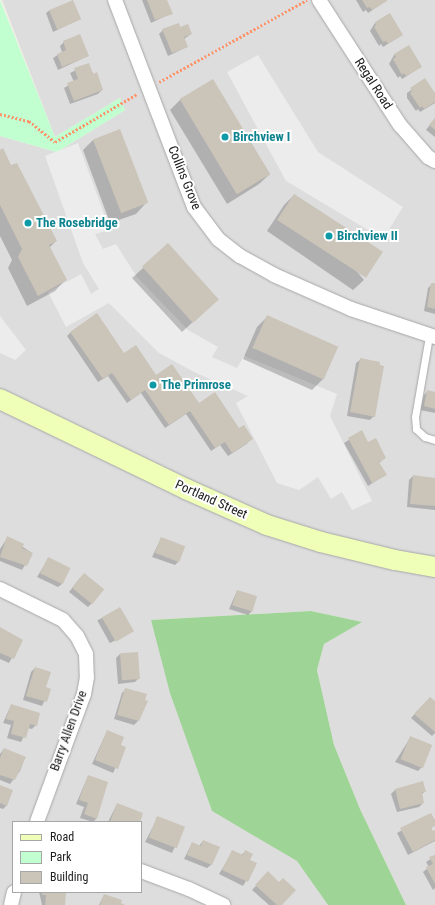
<!DOCTYPE html>
<style>
body{margin:0}
#map{position:relative;width:435px;height:905px;overflow:hidden;background:#f2f0e6;font-family:"Roboto Condensed",sans-serif}
div>[style]{position:absolute}
[style*='--x']{left:calc(var(--x)*1px);top:calc(var(--y)*1px);width:calc(var(--w)*1px);rotate:calc(var(--a)*1deg)}
.residential>*{inset:0;background:#dedddd}
.forest>*{inset:0;background:#9fd497}
.park>*{inset:0;background:#c1fed0}
.parking>*{inset:0;background:#ececec}
.shadow>*{inset:0;background:#0003;transform-origin:0 0}
.building>*{inset:0;background:#cac4b9;transform-origin:0 0}
.path>*{height:2.5px;margin-top:-1.25px;transform-origin:0;background:repeating-linear-gradient(90deg,#ff936a 0 2px,transparent 0 4px)}
.roads{filter:drop-shadow(0 0 1px #a7a7a7) drop-shadow(0 0 1px #a7a7a7)}
.lane>*{height:7px;margin:-3.5px;padding:0 3.5px;transform-origin:3.5px;border-radius:3.5px;background:#fff}
.street>*{height:14px;margin:-7px;padding:0 7px;transform-origin:7px;border-radius:7px;background:#fff}
.secondary>*{height:20px;margin:-10px;padding:0 10px;transform-origin:10px;border-radius:10px;background:#efffb7}
.dots>*{width:11px;height:11px;translate:-50% -50%;box-sizing:border-box;border:2px solid #fff;border-radius:50%}
span{translate:-50% -50%;white-space:nowrap;text-align:center;line-height:1.15;-webkit-text-stroke:4px #fff;paint-order:stroke}
.street-label{font-size:13px;color:#202020}
.culture-label{font-size:13px;color:#0d838f;font-weight:700}
.left{translate:0 -50%;text-align:left}
.legend{position:absolute;left:12px;top:821px;width:130px;height:72px;box-sizing:border-box;background:#fff;border:1px solid #a6a6a6;margin:0;padding:5px 7px;list-style:none;font-size:12px;color:#202020}
.legend li{display:flex;align-items:center;gap:8px;height:20px}
.legend b{width:20px;border:1px solid #a6a6a6}
</style>
<div id="map">
<div class="residential">
<i style="clip-path:polygon(evenodd,2px 0,435px 0,435px 905px,406px 905px,360px 809px,334px 745px,317px 670px,324px 644px,361px 622px,311px 611px,151px 620px,212px 811px,298px 861px,328px 905px,0 905px,0 136px,57px 152px,125px 110px,120px 98px,55px 137px,2px 0,13px 822px,141px 822px,141px 892px,13px 892px,13px 822px)"></i>
</div>
<div class="forest">
<i style="clip-path:polygon(311px 611px,362px 622px,324px 644px,317px 670px,334px 745px,360px 809px,406px 905px,328px 905px,297px 861px,212px 811px,170px 693px,151px 620px)"></i>
</div>
<div class="park">
<i style="clip-path:polygon(0 0,55px 137px,120px 98px,125px 110px,57px 152px,0 136px)"></i>
</div>
<div class="parking">
<i style="clip-path:polygon(258px 55px,318px 152px,403px 207px,383px 239px,286px 181px,227px 72px)"></i>
<i style="clip-path:polygon(78px 143px,110px 230px,95px 234px,103px 249px,116px 244px,137px 277px,188px 330px,218px 347px,212px 357px,237px 368px,244px 356px,337px 394px,330px 416px,372px 501px,352px 510px,342px 492px,331px 499px,318px 477px,299px 490px,277px 483px,236px 403px,248px 396px,194px 372px,159px 353px,109px 303px,66px 327px,48px 292px,81px 274px,91px 294px,99px 289px,83px 263px,45px 156px)"></i>
<i style="clip-path:polygon(0 316px,26px 350px,15px 360px,0 353px)"></i>
</div>
<div class="shadow">
<i style="clip-path:polygon(142px 0,166px 0,172px 13px,151px 23px)"></i>
<i style="clip-path:polygon(356px 0,385px 0,386px 1px,368px 13px,366px 10px,363px 12px)"></i>
<i style="clip-path:polygon(50px 10px,80px 19px,53px 32px,46px 13px)"></i>
<i style="clip-path:polygon(375px 23px,402px 35px,383px 47px,381px 44px,379px 46px,370px 31px)"></i>
<i style="clip-path:polygon(180px 29px,191px 34px,184px 39px,187px 47px,168px 56px,159px 34px,163px 30px)"></i>
<i style="clip-path:polygon(64px 42px,88px 56px,58px 70px,53px 58px,62px 52px,60px 46px)"></i>
<i style="clip-path:polygon(409px 46px,421px 67px,402px 79px,400px 76px,398px 78px,389px 64px,394px 55px)"></i>
<i style="clip-path:polygon(88px 64px,102px 90px,98px 94px,70px 104px,64px 88px,74px 82px,70px 73px)"></i>
<i style="clip-path:polygon(425px 80px,435px 95px,435px 103px,420px 112px,418px 109px,416px 111px,407px 98px,407px 93px)"></i>
<i style="clip-path:polygon(212px 81px,270px 174px,259px 184px,227px 204px,170px 110px,180px 100px)"></i>
<i style="clip-path:polygon(435px 118px,435px 137px,426px 130px)"></i>
<i style="clip-path:polygon(93px 140px,146px 203px,136px 214px,110px 223px,83px 150px)"></i>
<i style="clip-path:polygon(0 151px,56px 241px,49px 248px,65px 280px,55px 291px,27px 306px,8px 268px,12px 260px,0 236px)"></i>
<i style="clip-path:polygon(294px 195px,364px 280px,353px 290px,267px 231px,284px 205px)"></i>
<i style="clip-path:polygon(143px 268px,207px 309px,182px 332px,132px 278px)"></i>
<i style="clip-path:polygon(432px 284px,435px 285px,435px 314px,424px 311px,428px 288px)"></i>
<i style="clip-path:polygon(267px 317px,323px 379px,312px 390px,243px 359px,257px 327px)"></i>
<i style="clip-path:polygon(71px 332px,124px 354px,199px 404px,248px 443px,228px 456px,220px 445px,211px 451px,186px 414px,165px 428px,141px 393px,127px 403px,108px 376px,98px 382px,67px 336px)"></i>
<i style="clip-path:polygon(360px 360px,374px 416px,370px 420px,347px 416px,356px 363px)"></i>
<i style="clip-path:polygon(428px 391px,435px 393px,435px 413px,420px 410px,424px 395px)"></i>
<i style="clip-path:polygon(362px 432px,368px 443px,385px 458px,379px 463px,385px 475px,368px 486px,344px 443px)"></i>
<i style="clip-path:polygon(413px 476px,435px 479px,435px 510px,407px 507px,409px 480px)"></i>
<i style="clip-path:polygon(8px 537px,32px 553px,22px 570px,0 561px,0 549px)"></i>
<i style="clip-path:polygon(161px 538px,179px 561px,175px 565px,152px 557px)"></i>
<i style="clip-path:polygon(48px 559px,62px 584px,58px 587px,37px 577px)"></i>
<i style="clip-path:polygon(80px 578px,92px 603px,88px 607px,69px 592px)"></i>
<i style="clip-path:polygon(237px 591px,256px 597px,252px 611px,248px 615px,229px 609px)"></i>
<i style="left:120px;top:608px;width:26px;height:26px;rotate:61deg"></i>
<i style="clip-path:polygon(0 628px,22px 640px,9px 663px,0 659px)"></i>
<i style="clip-path:polygon(137px 653px,139px 678px,135px 682px,118px 684px,116px 658px,120px 654px)"></i>
<i style="clip-path:polygon(35px 668px,45px 688px,50px 689px,42px 706px,23px 700px,31px 672px)"></i>
<i style="clip-path:polygon(126px 689px,138px 721px,134px 725px,114px 719px,122px 693px)"></i>
<i style="clip-path:polygon(426px 702px,435px 703px,435px 733px,432px 736px,411px 718px)"></i>
<i style="clip-path:polygon(11px 705px,36px 725px,32px 729px,28px 728px,21px 742px,7px 738px,11px 725px,3px 723px)"></i>
<i style="clip-path:polygon(107px 731px,119px 745px,125px 748px,113px 773px,92px 764px)"></i>
<i style="clip-path:polygon(410px 738px,422px 767px,418px 771px,395px 762px)"></i>
<i style="clip-path:polygon(4px 749px,25px 757px,20px 771px,10px 784px,0 780px,0 754px)"></i>
<i style="clip-path:polygon(88px 776px,96px 819px,93px 822px,80px 818px,84px 807px,76px 804px)"></i>
<i style="clip-path:polygon(423px 782px,425px 791px,421px 795px,423px 803px,419px 807px,397px 812px,391px 794px,395px 790px)"></i>
<i style="clip-path:polygon(0 787px,7px 805px,3px 809px,0 808px)"></i>
<i style="clip-path:polygon(117px 804px,139px 822px,108px 822px)"></i>
<i style="clip-path:polygon(431px 814px,435px 822px,431px 829px,435px 834px,435px 841px,408px 855px,397px 833px)"></i>
<i style="clip-path:polygon(158px 817px,184px 827px,172px 853px,145px 842px)"></i>
<i style="clip-path:polygon(203px 841px,211px 865px,207px 868px,184px 859px,192px 843px,199px 846px)"></i>
<i style="clip-path:polygon(233px 851px,241px 855px,245px 852px,249px 861px,256px 864px,243px 886px,219px 874px)"></i>
<i style="clip-path:polygon(435px 856px,435px 888px,433px 890px,423px 872px,429px 867px,426px 862px)"></i>
<i style="clip-path:polygon(268px 873px,281px 905px,269px 905px,252px 890px)"></i>
<i style="clip-path:polygon(39px 892px,65px 892px,64px 905px,42px 905px)"></i>
<i style="clip-path:polygon(104px 895px,120px 904px,123px 905px,99px 905px)"></i>
</div>
<div class="building">
<i style="left:73px;top:0;width:21px;height:26px;rotate:67deg"></i>
<i style="clip-path:polygon(147px 0,167px 0,173px 14px,155px 20px)"></i>
<i style="clip-path:polygon(362px 0,387px 0,387px 1px,372px 10px,370px 7px,367px 8px)"></i>
<i style="clip-path:polygon(390px 13px,403px 35px,388px 44px,386px 41px,383px 42px,374px 27px,376px 25px,375px 22px)"></i>
<i style="clip-path:polygon(179px 23px,180px 27px,188px 24px,192px 34px,184px 37px,188px 47px,172px 53px,162px 29px)"></i>
<i style="clip-path:polygon(80px 34px,89px 56px,62px 67px,57px 54px,66px 50px,63px 41px)"></i>
<i style="clip-path:polygon(409px 45px,422px 67px,406px 76px,404px 73px,402px 75px,393px 59px,396px 57px,394px 54px)"></i>
<i style="clip-path:polygon(89px 63px,93px 74px,97px 72px,103px 90px,74px 101px,67px 83px,78px 79px,74px 68px)"></i>
<i style="clip-path:polygon(425px 78px,435px 93px,435px 102px,424px 109px,422px 106px,420px 108px,410px 93px,412px 91px,410px 88px)"></i>
<i style="left:213px;top:79px;width:111px;height:39px;rotate:59deg"></i>
<i style="clip-path:polygon(435px 118px,435px 130px,429px 125px)"></i>
<i style="left:120px;top:129px;width:79px;height:29px;rotate:69deg"></i>
<i style="clip-path:polygon(3px 148px,11px 165px,17px 163px,57px 241px,49px 245px,67px 280px,38px 296px,18px 257px,22px 249px,0 205px,0 150px)"></i>
<i style="left:294px;top:194px;width:106px;height:31px;rotate:33deg"></i>
<i style="left:168px;top:243px;width:76px;height:35px;rotate:48deg"></i>
<i style="clip-path:polygon(431px 283px,435px 283px,435px 309px,427px 307px)"></i>
<i style="clip-path:polygon(97px 313px,124px 353px,136px 345px,156px 375px,172px 364px,199px 403px,215px 392px,239px 428px,244px 425px,253px 439px,232px 453px,225px 442px,215px 448px,190px 411px,169px 425px,145px 390px,131px 400px,112px 373px,103px 379px,70px 332px)"></i>
<i style="left:267px;top:315px;width:78px;height:36px;rotate:24deg"></i>
<i style="clip-path:polygon(360px 358px,380px 362px,380px 365px,384px 366px,375px 417px,350px 412px)"></i>
<i style="clip-path:polygon(427px 390px,435px 392px,435px 409px,424px 406px)"></i>
<i style="clip-path:polygon(362px 430px,368px 442px,376px 438px,386px 458px,379px 462px,387px 475px,372px 483px,348px 438px)"></i>
<i style="clip-path:polygon(413px 475px,435px 478px,435px 506px,410px 504px)"></i>
<i style="clip-path:polygon(7px 536px,24px 544px,22px 548px,33px 553px,27px 566px,0 557px)"></i>
<i style="left:161px;top:537px;width:26px;height:17px;rotate:21deg"></i>
<i style="left:48px;top:557px;width:25px;height:18px;rotate:26deg"></i>
<i style="left:84px;top:573px;width:26px;height:19px;rotate:39deg"></i>
<i style="left:237px;top:590px;width:21px;height:16px;rotate:17deg"></i>
<i style="left:120px;top:607px;width:28px;height:21px;rotate:60deg"></i>
<i style="clip-path:polygon(0 627px,23px 640px,14px 659px,0 653px)"></i>
<i style="left:138px;top:652px;width:27px;height:18px;rotate:86deg"></i>
<i style="clip-path:polygon(35px 667px,51px 672px,46px 687px,51px 689px,47px 702px,26px 696px)"></i>
<i style="clip-path:polygon(125px 688px,147px 694px,145px 700px,148px 701px,139px 721px,117px 715px)"></i>
<i style="clip-path:polygon(430px 697px,435px 701px,435px 732px,414px 714px)"></i>
<i style="clip-path:polygon(11px 704px,40px 713px,37px 726px,30px 724px,26px 738px,11px 734px,14px 721px,6px 719px)"></i>
<i style="clip-path:polygon(107px 730px,124px 737px,121px 745px,126px 747px,118px 769px,95px 760px)"></i>
<i style="left:410px;top:736px;width:24px;height:25px;rotate:22deg"></i>
<i style="clip-path:polygon(4px 748px,26px 757px,15px 780px,0 775px,0 758px)"></i>
<i style="clip-path:polygon(88px 775px,108px 782px,97px 819px,84px 814px,88px 803px,79px 800px)"></i>
<i style="clip-path:polygon(423px 781px,426px 792px,422px 792px,424px 803px,400px 809px,395px 789px)"></i>
<i style="clip-path:polygon(0 785px,13px 790px,7px 806px,0 803px)"></i>
<i style="clip-path:polygon(117px 803px,143px 813px,140px 822px,110px 822px)"></i>
<i style="clip-path:polygon(431px 813px,435px 820px,435px 826px,431px 828px,433px 831px,435px 830px,435px 840px,413px 852px,400px 828px)"></i>
<i style="left:157px;top:816px;width:30px;height:23px;rotate:21deg"></i>
<i style="clip-path:polygon(203px 840px,220px 847px,212px 865px,187px 855px,192px 842px,201px 846px)"></i>
<i style="clip-path:polygon(232px 850px,243px 855px,245px 850px,253px 854px,250px 860px,257px 863px,248px 882px,222px 870px)"></i>
<i style="clip-path:polygon(435px 855px,435px 884px,426px 867px,433px 864px,429px 857px)"></i>
<i style="clip-path:polygon(268px 871px,279px 882px,283px 878px,296px 890px,282px 905px,277px 905px,255px 885px)"></i>
<i style="clip-path:polygon(42px 892px,66px 892px,65px 905px,45px 905px,46px 895px,42px 895px)"></i>
<i style="clip-path:polygon(104px 894px,122px 900px,121px 903px,125px 905px,100px 905px)"></i>
</div>
<div class="path">
<i style="--x:159;--y:82;--w:169;--a:-29"></i>
<i style="--x:0;--y:114;--w:30;--a:14"></i>
<i style="--x:29;--y:121;--w:33;--a:39"></i>
<i style="--x:55;--y:142;--w:95;--a:-30.3"></i>
</div>
<div class="roads">
<div class="lane">
<i style="--x:429;--y:336;--w:82;--a:99.8"></i>
<i style="--x:415;--y:417;--w:12;--a:85"></i>
<i style="--x:416;--y:429;--w:12;--a:42"></i>
<i style="--x:425;--y:437;--w:10;--a:17"></i>
</div>
<div class="street">
<i style="--x:115;--y:0;--w:222;--a:69.1"></i>
<i style="--x:194;--y:207;--w:40;--a:53"></i>
<i style="--x:218;--y:239;--w:28;--a:38"></i>
<i style="--x:240;--y:256;--w:39;--a:29"></i>
<i style="--x:274;--y:275;--w:84;--a:23.8"></i>
<i style="--x:351;--y:309;--w:89;--a:18.4"></i>
<i style="--x:319;--y:0;--w:149;--a:57.1"></i>
<i style="--x:400;--y:125;--w:43;--a:48.8"></i>
<i style="--x:428;--y:157;--w:8;--a:30"></i>
<i style="--x:0;--y:589;--w:70;--a:26.2"></i>
<i style="--x:63;--y:620;--w:21;--a:49"></i>
<i style="--x:77;--y:636;--w:20;--a:63"></i>
<i style="--x:86;--y:654;--w:23;--a:88"></i>
<i style="--x:87;--y:677;--w:17;--a:100"></i>
<i style="--x:84;--y:694;--w:136;--a:110.2"></i>
<i style="--x:141;--y:871;--w:51;--a:20.6"></i>
<i style="--x:189;--y:889;--w:38;--a:25"></i>
<i style="--x:11;--y:905;--w:13;--a:-77"></i>
</div>
<div class="secondary">
<i style="--x:0;--y:399;--w:207;--a:25.8"></i>
<i style="--x:186;--y:489;--w:89;--a:24"></i>
<i style="--x:267;--y:525;--w:57;--a:17.5"></i>
<i style="--x:321;--y:542;--w:76;--a:13.7"></i>
<i style="--x:395;--y:560;--w:41;--a:9.9"></i>
</div>
</div>
<div class="dots">
<i style="left:225px;top:137px;background:#0f9aa8"></i>
<i style="left:28px;top:223px;background:#0f9aa8"></i>
<i style="left:329px;top:236px;background:#0f9aa8"></i>
<i style="left:153px;top:385px;background:#0f9aa8"></i>
</div>
<div class="street-label">
<span style="left:373px;top:84px;rotate:57deg">Regal Road</span>
<span style="left:184px;top:178px;rotate:68deg">Collins Grove</span>
<span style="left:211px;top:500px;rotate:24deg">Portland Street</span>
<span style="left:69px;top:731px;rotate:-70deg">Barry Allen Drive</span>
</div>
<div class="culture-label">
<span class="left" style="left:233px;top:137px">Birchview I</span>
<span class="left" style="left:36px;top:223px">The Rosebridge</span>
<span class="left" style="left:337px;top:236px">Birchview II</span>
<span class="left" style="left:161px;top:385px">The Primrose</span>
</div>
<ul class="legend">
<li><b style="height:5px;background:#efffb7"></b>Road</li>
<li><b style="height:11px;background:#c1fed0"></b>Park</li>
<li><b style="height:11px;background:#cac4b9"></b>Building</li>
</ul>
</div>
